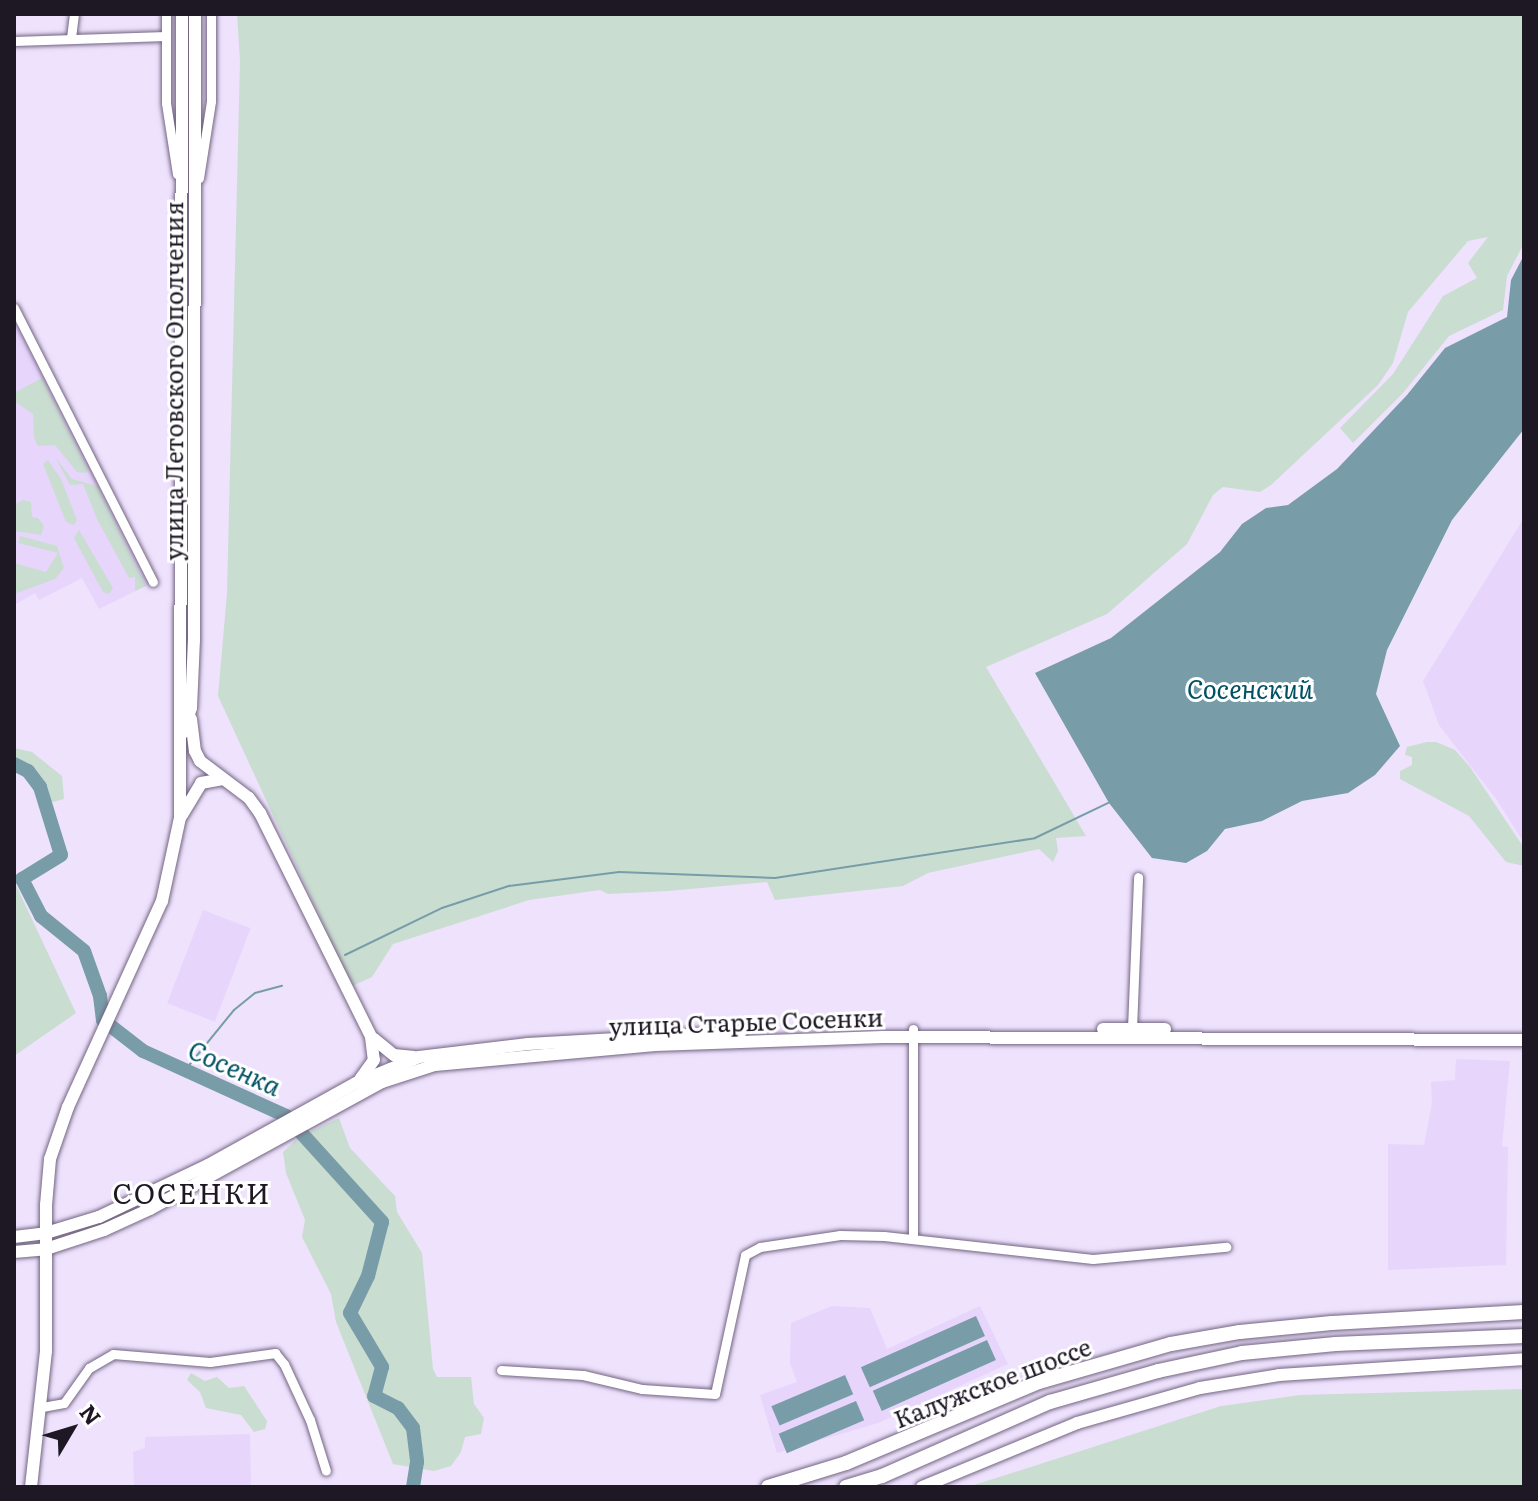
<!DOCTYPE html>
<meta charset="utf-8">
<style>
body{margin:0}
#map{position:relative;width:1538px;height:1501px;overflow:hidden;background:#eee2fd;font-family:Literata,serif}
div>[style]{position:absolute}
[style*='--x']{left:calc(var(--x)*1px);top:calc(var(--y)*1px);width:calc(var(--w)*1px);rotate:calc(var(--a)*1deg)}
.built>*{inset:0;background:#e7d5fc;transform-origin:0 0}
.green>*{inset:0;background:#caddd1}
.water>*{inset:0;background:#789da8;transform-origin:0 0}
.stream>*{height:2px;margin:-1px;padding:0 1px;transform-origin:1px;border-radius:1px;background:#789da8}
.river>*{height:14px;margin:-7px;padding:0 7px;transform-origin:7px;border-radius:7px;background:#789da8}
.roads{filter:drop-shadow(0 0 2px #736582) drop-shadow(0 0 2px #736582)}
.minor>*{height:9px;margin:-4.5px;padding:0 4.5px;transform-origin:4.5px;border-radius:4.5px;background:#fff}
.major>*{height:12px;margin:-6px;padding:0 6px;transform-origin:6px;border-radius:6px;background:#fff}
.highway>*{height:14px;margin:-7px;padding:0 7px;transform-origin:7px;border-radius:7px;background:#fff}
span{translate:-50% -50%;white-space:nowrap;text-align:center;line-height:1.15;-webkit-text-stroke:6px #fff;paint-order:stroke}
.street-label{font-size:24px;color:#1e1824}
.water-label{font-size:26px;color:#005163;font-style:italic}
.quarter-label{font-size:28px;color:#1e1824;letter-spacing:2px}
.frame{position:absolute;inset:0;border:16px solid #1e1824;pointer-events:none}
.north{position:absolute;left:32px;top:1389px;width:80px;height:80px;-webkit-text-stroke:6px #fff;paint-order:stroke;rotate:52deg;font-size:22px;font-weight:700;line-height:32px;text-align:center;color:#1e1824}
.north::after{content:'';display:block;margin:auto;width:28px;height:36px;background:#1e1824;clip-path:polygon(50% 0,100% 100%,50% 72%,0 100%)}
</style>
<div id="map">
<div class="built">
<i style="clip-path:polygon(14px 320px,148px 585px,99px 609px,82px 578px,39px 600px,35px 593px,14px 605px)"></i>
<i style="clip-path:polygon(1524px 518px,1524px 843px,1497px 800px,1439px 725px,1423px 681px)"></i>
<i style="left:203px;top:910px;width:51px;height:100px;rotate:21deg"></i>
<i style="clip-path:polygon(1456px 1059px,1510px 1061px,1502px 1146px,1508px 1147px,1506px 1265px,1388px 1270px,1388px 1144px,1424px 1145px,1432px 1103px,1431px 1082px,1455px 1080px)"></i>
<i style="clip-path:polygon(832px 1306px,870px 1308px,887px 1349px,980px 1306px,1008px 1364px,878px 1423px,777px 1453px,760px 1395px,797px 1382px,790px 1363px,791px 1323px)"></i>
<i style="clip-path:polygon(250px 1434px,251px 1487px,134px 1486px,133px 1452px,145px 1448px,145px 1437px)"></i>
</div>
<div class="green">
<i style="clip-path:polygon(237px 14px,1524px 14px,1524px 243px,1507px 276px,1503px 310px,1449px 336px,1403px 393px,1353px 443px,1340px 428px,1393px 374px,1443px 296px,1477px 278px,1468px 263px,1488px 237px,1468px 241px,1408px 312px,1393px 363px,1378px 385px,1271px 485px,1260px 492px,1223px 487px,1213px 495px,1187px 544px,1107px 614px,986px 667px,1086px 836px,1056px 838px,1058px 851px,1053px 862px,1039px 849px,928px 873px,903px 886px,775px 900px,767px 882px,668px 891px,608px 894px,600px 890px,529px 900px,393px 944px,372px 977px,352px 986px,218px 696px,227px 593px,240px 61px)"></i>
<i style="clip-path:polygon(42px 378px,88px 470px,86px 473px,77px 472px,55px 445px,38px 446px,34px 438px,33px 414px,14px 401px,14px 393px)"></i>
<i style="clip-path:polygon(55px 457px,72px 479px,97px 486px,146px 586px,135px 591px,135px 577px,129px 578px,97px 519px,83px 484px,70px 485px)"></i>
<i style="clip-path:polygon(48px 460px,61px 479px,77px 520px,74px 525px,66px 522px,43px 464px)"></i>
<i style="clip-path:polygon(23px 500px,31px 502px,32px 517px,38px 518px,44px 526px,41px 535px,14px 531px,14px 505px)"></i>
<i style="clip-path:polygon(79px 530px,113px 588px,109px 594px,103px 592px,74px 538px)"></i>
<i style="clip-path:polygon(20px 536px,57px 546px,64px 568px,55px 579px,14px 594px,14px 563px,46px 572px,58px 553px,18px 543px)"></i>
<i style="clip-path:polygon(1427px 742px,1436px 742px,1455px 750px,1470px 767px,1524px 848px,1524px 866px,1506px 862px,1469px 816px,1400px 779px,1400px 771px,1412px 765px,1412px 757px,1405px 755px,1407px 747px)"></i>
<i style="clip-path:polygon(14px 748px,32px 752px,62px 776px,64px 799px,49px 803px,48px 794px,14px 759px)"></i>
<i style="clip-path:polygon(14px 881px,76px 1013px,14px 1056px)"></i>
<i style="clip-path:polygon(339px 1118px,350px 1148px,395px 1196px,397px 1212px,422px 1253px,433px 1369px,437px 1377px,471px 1377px,474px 1404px,484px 1418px,481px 1434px,465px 1437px,461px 1452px,451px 1466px,434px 1471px,393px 1464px,336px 1322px,331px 1294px,302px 1237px,305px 1220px,286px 1173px,283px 1152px,299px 1137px)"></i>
<i style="clip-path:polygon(191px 1373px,205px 1381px,217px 1377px,229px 1388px,244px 1386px,267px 1421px,265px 1429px,254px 1432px,241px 1415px,206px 1408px,200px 1392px,187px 1380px)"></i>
<i style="clip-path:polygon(1524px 1389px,1524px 1487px,968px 1487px,1221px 1406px,1300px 1395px)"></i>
</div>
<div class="water">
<i style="clip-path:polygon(1524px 255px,1524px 429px,1452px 520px,1387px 650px,1376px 694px,1400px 746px,1375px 775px,1348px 793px,1302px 801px,1262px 821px,1225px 829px,1207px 851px,1186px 863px,1152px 858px,1109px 803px,1035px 673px,1111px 638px,1220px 552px,1242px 524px,1266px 508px,1288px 505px,1337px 469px,1407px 395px,1445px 348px,1507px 317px,1511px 280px)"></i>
<i style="left:976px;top:1316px;width:22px;height:126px;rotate:66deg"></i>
<i style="left:987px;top:1340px;width:22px;height:125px;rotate:66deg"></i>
<i style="left:845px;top:1375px;width:21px;height:80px;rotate:67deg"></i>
<i style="left:856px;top:1401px;width:21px;height:84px;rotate:67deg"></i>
</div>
<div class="stream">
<i style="--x:345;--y:955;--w:108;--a:-25.9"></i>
<i style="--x:442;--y:908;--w:71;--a:-18.2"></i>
<i style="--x:509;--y:886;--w:111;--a:-7.3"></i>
<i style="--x:619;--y:872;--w:156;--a:2.2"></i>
<i style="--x:775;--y:878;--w:263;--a:-8.7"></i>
<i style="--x:1035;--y:838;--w:83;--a:-25.6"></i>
<i style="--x:186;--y:1069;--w:76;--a:-50.9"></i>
<i style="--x:234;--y:1010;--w:27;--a:-39"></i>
<i style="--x:255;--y:993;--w:28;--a:-15"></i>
</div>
<div class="river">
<i style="--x:14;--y:764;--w:16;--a:27"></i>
<i style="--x:28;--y:771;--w:20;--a:53"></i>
<i style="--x:40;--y:787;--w:71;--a:72.8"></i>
<i style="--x:61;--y:855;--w:46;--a:148.4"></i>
<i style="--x:22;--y:879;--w:42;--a:62.8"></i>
<i style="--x:41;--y:916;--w:55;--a:39.1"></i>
<i style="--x:84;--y:951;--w:48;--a:70.4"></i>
<i style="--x:100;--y:996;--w:24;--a:83"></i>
<i style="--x:103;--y:1020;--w:51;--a:37.8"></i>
<i style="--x:143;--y:1051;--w:157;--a:24.4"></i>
<i style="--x:286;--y:1116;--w:143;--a:47.8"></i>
<i style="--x:382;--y:1222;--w:56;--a:104.5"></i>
<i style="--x:368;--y:1276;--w:41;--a:115.9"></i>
<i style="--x:350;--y:1313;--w:63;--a:59.3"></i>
<i style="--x:382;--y:1367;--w:30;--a:105"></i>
<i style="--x:374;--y:1396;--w:27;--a:27"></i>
<i style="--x:398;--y:1408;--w:25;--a:53"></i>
<i style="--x:413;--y:1428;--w:34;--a:83"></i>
<i style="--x:417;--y:1462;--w:25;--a:99"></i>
</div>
<div class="roads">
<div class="minor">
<i style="--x:166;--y:14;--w:89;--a:90"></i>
<i style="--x:166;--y:103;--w:72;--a:81.2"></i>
<i style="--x:71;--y:38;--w:24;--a:-83"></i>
<i style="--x:14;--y:41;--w:152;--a:-1.9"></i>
<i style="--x:199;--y:178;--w:78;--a:-81.1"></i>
<i style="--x:211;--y:101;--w:87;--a:-90"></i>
<i style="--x:14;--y:308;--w:307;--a:63.1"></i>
<i style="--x:1132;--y:1029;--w:152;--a:-87.7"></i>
<i style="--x:913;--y:1238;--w:209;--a:-90"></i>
<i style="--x:501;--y:1370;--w:82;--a:3.5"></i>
<i style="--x:583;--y:1375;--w:61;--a:13.3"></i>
<i style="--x:642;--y:1389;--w:73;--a:3.9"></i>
<i style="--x:715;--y:1394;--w:142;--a:-77.8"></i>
<i style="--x:745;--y:1255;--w:17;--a:-28"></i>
<i style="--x:760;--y:1247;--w:81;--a:-8.5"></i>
<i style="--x:840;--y:1235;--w:44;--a:1.3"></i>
<i style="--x:884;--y:1236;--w:210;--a:6.3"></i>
<i style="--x:1093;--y:1259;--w:134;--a:-5.2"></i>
<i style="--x:42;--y:1407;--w:22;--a:-10"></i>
<i style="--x:64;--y:1403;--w:43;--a:-54.5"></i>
<i style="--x:89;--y:1368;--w:28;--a:-30"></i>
<i style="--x:113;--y:1354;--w:97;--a:4.7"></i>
<i style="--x:210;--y:1362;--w:66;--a:-7.9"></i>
<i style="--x:275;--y:1353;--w:14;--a:51"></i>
<i style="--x:284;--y:1364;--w:62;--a:65.1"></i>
<i style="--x:310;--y:1420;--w:53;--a:72.6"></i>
</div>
<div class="major">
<i style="--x:191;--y:719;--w:32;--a:83"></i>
<i style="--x:195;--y:751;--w:11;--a:63"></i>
<i style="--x:200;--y:761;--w:61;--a:37.1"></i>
<i style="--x:249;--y:798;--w:19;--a:54"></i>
<i style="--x:260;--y:813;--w:250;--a:63.6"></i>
<i style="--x:371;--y:1037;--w:23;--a:83"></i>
<i style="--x:374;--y:1060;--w:24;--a:126"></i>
<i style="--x:184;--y:732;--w:25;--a:-74"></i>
<i style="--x:191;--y:708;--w:68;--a:-87.5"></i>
<i style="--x:194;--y:640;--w:626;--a:-89.91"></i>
<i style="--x:182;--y:815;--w:37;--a:-59"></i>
<i style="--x:201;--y:783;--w:22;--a:-10"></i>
<i style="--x:1103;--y:1029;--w:62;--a:0"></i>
<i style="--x:374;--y:1039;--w:26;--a:39"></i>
<i style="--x:394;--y:1055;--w:20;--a:6"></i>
<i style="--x:14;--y:1237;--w:32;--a:-7"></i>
<i style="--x:46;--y:1233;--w:55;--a:-16.8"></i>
<i style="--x:99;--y:1217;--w:121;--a:-25.5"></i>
<i style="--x:208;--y:1165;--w:169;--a:-29"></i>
<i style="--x:356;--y:1083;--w:68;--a:-22.4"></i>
<i style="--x:419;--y:1057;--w:110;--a:-6.8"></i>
<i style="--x:528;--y:1044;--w:213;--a:-3.2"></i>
<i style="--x:14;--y:1252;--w:32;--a:-5"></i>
<i style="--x:46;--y:1249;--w:61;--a:-18.1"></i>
<i style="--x:104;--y:1230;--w:51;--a:-24.5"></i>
<i style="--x:150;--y:1209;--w:264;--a:-28.7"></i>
<i style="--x:382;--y:1082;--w:56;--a:-17.8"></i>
<i style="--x:435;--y:1065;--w:221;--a:-5.2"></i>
<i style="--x:655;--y:1045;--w:228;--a:-2"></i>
<i style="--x:883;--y:1037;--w:641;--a:0.27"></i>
<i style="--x:31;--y:1487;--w:137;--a:-83.7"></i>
<i style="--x:46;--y:1351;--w:146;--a:-90"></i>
<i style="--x:46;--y:1205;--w:46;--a:-85"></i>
<i style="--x:50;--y:1159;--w:55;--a:-70.9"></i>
<i style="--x:68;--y:1107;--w:226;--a:-65.5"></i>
<i style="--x:162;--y:901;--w:85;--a:-77.8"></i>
<i style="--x:180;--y:818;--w:804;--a:-89.86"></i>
<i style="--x:922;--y:1487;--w:168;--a:-22.4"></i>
<i style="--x:1077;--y:1423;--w:128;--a:-15.9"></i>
<i style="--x:1200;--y:1388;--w:80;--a:-9.3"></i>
<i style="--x:1279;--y:1375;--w:246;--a:-3.7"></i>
</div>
<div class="highway">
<i style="--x:768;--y:1487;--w:82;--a:-17.1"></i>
<i style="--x:846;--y:1463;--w:209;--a:-22.8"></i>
<i style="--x:1039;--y:1382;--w:137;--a:-16.1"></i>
<i style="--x:1171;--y:1344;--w:70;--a:-9.9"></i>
<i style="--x:1240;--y:1332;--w:92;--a:-5.6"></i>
<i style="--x:1332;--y:1323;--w:192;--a:-3.3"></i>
<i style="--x:846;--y:1487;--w:38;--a:-17"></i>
<i style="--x:882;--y:1476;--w:184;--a:-23.8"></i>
<i style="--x:1050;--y:1402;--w:112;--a:-16"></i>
<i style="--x:1158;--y:1371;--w:86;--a:-12.1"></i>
<i style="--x:1242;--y:1353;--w:94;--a:-5.5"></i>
<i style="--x:1336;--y:1344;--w:188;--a:-2.4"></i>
</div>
</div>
<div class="street-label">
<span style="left:173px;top:381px;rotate:-90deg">улица Летовского Ополчения</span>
<span style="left:746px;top:1021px;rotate:-2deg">улица Старые Сосенки</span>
<span style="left:992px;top:1382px;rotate:-21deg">Калужское шоссе</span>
</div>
<div class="water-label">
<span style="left:1250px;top:688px">Сосенский</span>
<span style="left:235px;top:1067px;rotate:24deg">Сосенка</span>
</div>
<div class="quarter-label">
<span style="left:192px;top:1192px">СОСЕНКИ</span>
</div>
<div class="frame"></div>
<div class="north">N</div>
</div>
